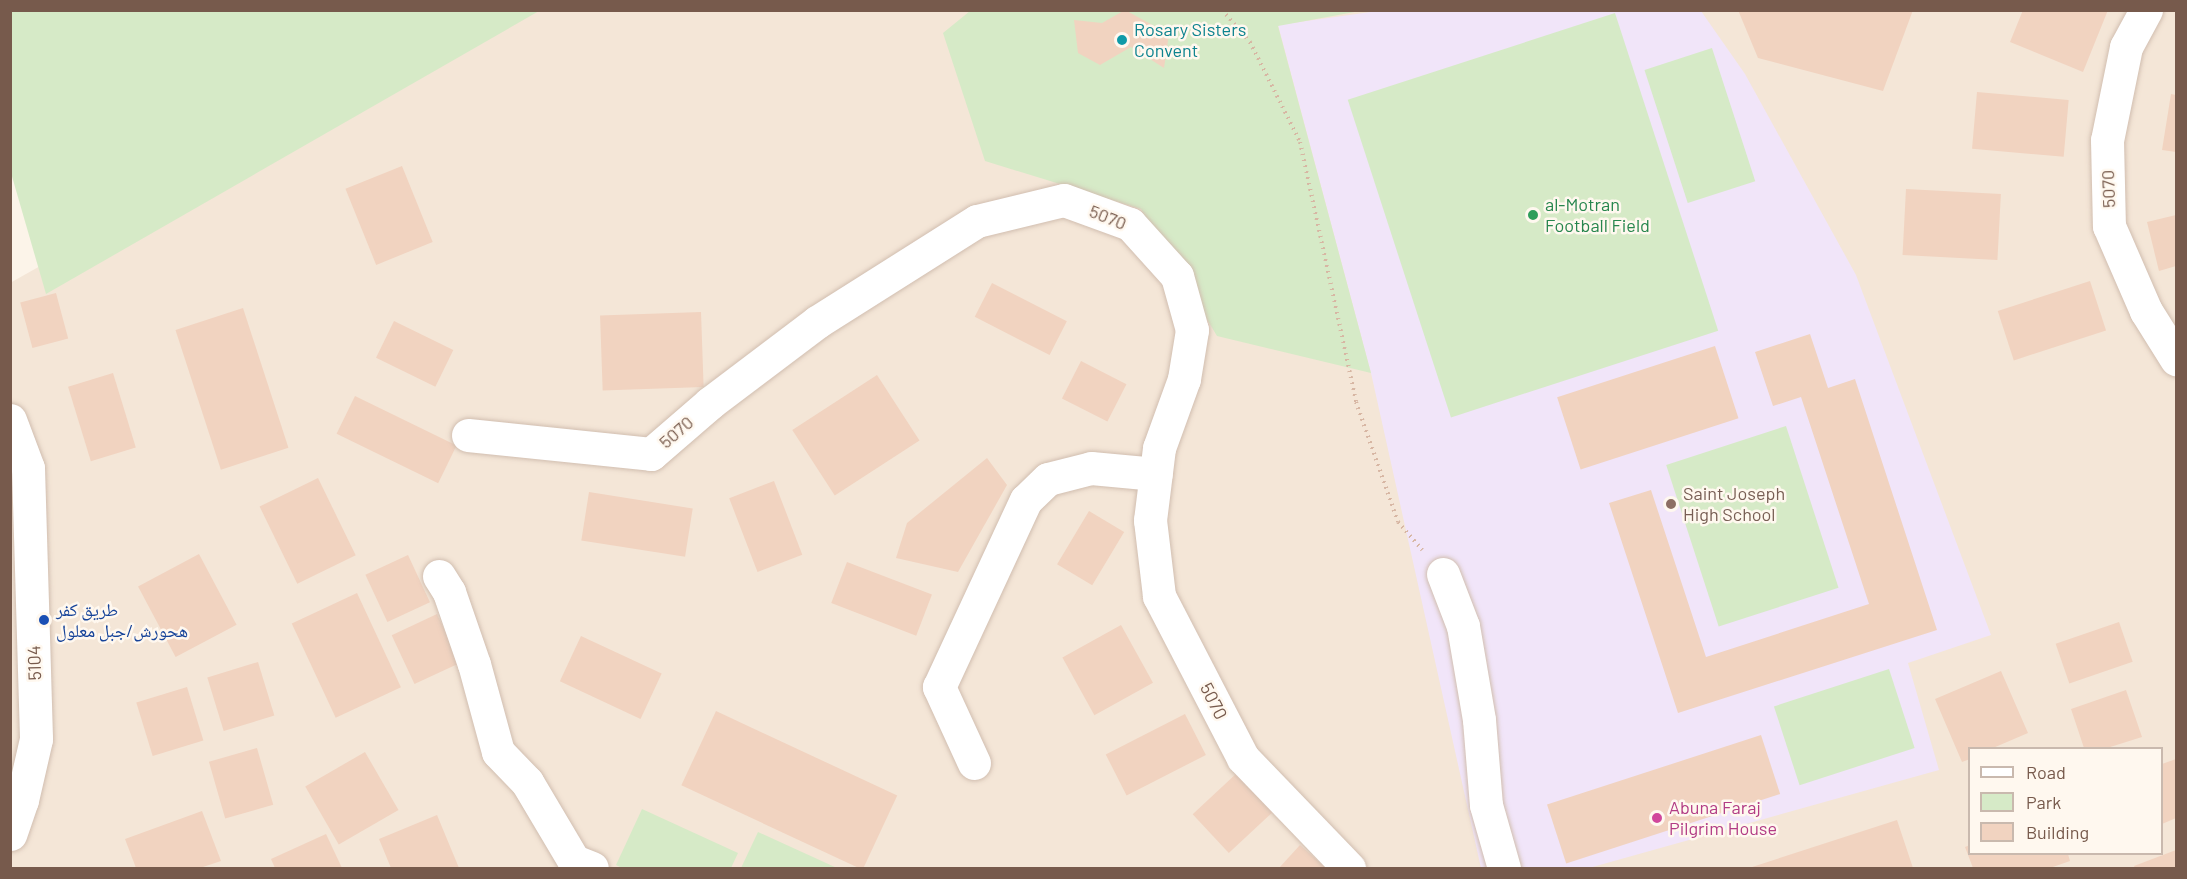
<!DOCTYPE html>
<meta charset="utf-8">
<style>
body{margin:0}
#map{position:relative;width:2187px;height:879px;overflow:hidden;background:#fcf4e9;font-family:Barlow,"Noto Naskh Arabic",sans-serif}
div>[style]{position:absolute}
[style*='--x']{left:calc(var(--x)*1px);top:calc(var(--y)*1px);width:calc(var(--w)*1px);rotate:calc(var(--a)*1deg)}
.residential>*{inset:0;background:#f4e6d7}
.education>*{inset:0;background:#f1e5f9}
.green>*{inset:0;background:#d6eac7;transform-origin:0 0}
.building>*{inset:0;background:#f1d3c0;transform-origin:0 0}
.path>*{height:4px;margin-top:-2px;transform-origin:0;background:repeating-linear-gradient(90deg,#d7b6a3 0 1.5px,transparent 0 6px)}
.roads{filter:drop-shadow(0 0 2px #d1beb0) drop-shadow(0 0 2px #d1beb0)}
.minor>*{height:33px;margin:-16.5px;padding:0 16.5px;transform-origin:16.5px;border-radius:16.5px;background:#fff}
.dots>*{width:16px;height:16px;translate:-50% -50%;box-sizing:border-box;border:3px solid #fff8ef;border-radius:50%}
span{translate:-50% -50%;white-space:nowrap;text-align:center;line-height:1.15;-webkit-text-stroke:5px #fff8ef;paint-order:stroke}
.culture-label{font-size:18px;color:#0d838f}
.left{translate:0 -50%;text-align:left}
.street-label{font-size:18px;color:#775a4c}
.leisure-label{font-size:18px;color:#27864d}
.education-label{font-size:18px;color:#785e54}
.transit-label{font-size:18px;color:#164399}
.hotel-label{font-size:18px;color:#b23c85}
.frame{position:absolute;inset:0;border:12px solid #775a4c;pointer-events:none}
.legend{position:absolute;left:1968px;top:747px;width:195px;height:108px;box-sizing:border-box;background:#fff8ef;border:2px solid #c9b9ae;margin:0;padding:8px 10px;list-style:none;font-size:18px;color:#775a4c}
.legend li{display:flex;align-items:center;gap:12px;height:30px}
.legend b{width:30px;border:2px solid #c9b9ae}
</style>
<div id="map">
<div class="residential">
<i style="clip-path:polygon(evenodd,505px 11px,2176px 11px,2176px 868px,11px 868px,10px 283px,289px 126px,505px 11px,1970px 748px,2162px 748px,2162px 854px,1970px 854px,1970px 748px)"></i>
</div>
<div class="education">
<i style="clip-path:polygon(1385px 10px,1701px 11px,1745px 74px,1856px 275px,1991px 635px,1908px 663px,1939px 770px,1589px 868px,1481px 868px,1371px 373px,1278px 25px)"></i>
</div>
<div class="green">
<i style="clip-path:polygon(11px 10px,539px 10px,539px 11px,46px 294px,11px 173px)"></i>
<i style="clip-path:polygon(970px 11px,1360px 11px,1278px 26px,1371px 373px,1217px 336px,1141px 209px,985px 161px,943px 33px)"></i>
<i style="left:1615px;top:13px;width:334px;height:281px;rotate:72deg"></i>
<i style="left:1712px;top:48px;width:140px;height:71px;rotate:72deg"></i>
<i style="left:1786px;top:426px;width:170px;height:126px;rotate:72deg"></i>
<i style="left:1889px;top:669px;width:83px;height:121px;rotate:72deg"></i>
<i style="clip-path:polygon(642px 809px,738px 853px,731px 868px,622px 868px,616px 865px)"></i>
<i style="clip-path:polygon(758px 832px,837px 868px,741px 868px)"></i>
</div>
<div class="building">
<i style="clip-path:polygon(1125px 10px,1169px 34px,1164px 68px,1131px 47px,1100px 65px,1078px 53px,1074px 20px,1102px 23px)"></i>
<i style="clip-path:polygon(1738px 10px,1913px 10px,1883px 91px,1758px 58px)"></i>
<i style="clip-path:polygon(2023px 10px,2108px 10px,2083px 72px,2010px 42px)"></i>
<i style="left:1977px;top:92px;width:92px;height:57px;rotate:5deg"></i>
<i style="clip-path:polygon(2171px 94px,2176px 95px,2176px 152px,2162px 150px)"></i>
<i style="left:402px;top:166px;width:82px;height:61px;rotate:68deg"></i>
<i style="left:1906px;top:189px;width:95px;height:66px;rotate:3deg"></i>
<i style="clip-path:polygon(2176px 215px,2176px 266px,2159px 271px,2147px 222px)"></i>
<i style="left:2090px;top:281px;width:52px;height:97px;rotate:72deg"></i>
<i style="left:992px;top:283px;width:84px;height:38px;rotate:27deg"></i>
<i style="left:56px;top:293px;width:47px;height:37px;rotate:75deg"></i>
<i style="left:243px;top:308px;width:147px;height:71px;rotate:72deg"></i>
<i style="left:701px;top:312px;width:75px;height:101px;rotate:88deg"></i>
<i style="left:394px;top:321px;width:66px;height:41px;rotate:26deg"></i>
<i style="clip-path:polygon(1810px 334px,1828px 388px,1855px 379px,1937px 630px,1678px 713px,1609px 503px,1651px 490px,1706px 657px,1869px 604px,1801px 397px,1773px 406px,1755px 352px)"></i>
<i style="left:1715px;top:346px;width:76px;height:166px;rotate:72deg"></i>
<i style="left:1081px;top:361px;width:51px;height:42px;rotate:27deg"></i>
<i style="left:113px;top:373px;width:78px;height:47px;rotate:73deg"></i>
<i style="left:877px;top:375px;width:78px;height:101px;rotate:57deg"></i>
<i style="left:355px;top:396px;width:113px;height:42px;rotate:26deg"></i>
<i style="clip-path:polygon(987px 458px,1007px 485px,958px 572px,896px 558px,907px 523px)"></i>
<i style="left:318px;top:478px;width:86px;height:65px;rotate:64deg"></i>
<i style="left:774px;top:481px;width:79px;height:48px;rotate:69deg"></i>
<i style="left:589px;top:492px;width:105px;height:49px;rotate:9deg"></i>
<i style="left:1089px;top:511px;width:41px;height:62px;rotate:31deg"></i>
<i style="left:199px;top:554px;width:80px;height:69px;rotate:62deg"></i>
<i style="left:408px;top:555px;width:52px;height:47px;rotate:65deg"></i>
<i style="left:847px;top:562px;width:91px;height:44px;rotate:21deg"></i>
<i style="left:357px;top:593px;width:104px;height:72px;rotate:65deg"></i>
<i style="left:437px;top:614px;width:54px;height:50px;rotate:65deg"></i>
<i style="left:2119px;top:622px;width:42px;height:67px;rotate:71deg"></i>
<i style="left:1121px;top:625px;width:66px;height:67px;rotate:61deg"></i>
<i style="left:581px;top:636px;width:89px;height:50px;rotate:25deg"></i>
<i style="left:258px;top:662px;width:56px;height:53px;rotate:73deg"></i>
<i style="clip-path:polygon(2001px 671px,2028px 733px,1993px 748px,1970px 748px,1970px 759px,1962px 762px,1935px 699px)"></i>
<i style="left:187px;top:687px;width:56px;height:53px;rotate:73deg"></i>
<i style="clip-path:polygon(2126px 690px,2142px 737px,2107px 748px,2084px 748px,2071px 709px)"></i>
<i style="left:716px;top:711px;width:200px;height:82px;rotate:25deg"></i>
<i style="left:1185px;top:714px;width:46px;height:89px;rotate:63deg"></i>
<i style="left:1761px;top:735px;width:62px;height:225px;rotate:72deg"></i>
<i style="left:257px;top:748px;width:59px;height:50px;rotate:74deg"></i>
<i style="left:365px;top:752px;width:67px;height:69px;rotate:60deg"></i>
<i style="clip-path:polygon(2176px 759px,2176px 818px,2162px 824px,2162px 764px)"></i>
<i style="left:1238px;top:772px;width:53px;height:62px;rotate:47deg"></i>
<i style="clip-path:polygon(202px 811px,221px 861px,200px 868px,136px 868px,125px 839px)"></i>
<i style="clip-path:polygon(437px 815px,459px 868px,391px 868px,379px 839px)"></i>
<i style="clip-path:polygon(1897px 820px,1913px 868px,1749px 868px)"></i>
<i style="clip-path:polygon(326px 834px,342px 868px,275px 868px,271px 859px)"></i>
<i style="clip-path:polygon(1300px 845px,1326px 868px,1279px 868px)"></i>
<i style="clip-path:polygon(1970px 845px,1970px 854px,2068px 854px,2070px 861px,2050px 868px,1973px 868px,1965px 847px)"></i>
<i style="clip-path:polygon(2176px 850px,2176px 868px,2135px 868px,2134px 866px)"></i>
</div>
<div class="path">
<i style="--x:1222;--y:10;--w:43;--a:48.8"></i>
<i style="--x:1250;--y:42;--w:112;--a:63.4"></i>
<i style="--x:1300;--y:142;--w:266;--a:77.8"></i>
<i style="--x:1356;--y:402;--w:127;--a:70.7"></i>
<i style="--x:1398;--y:522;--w:37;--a:49"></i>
</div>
<div class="roads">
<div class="minor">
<i style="--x:2146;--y:10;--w:42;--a:118.4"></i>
<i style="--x:2126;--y:47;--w:95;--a:101.5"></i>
<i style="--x:2107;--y:140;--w:86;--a:88.7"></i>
<i style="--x:2109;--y:226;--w:93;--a:66.5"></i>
<i style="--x:2146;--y:311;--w:57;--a:58"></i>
<i style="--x:10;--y:420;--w:51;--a:69.4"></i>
<i style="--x:28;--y:468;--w:271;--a:88.3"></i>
<i style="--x:36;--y:739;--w:63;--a:102.9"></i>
<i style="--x:22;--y:800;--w:36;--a:109"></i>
<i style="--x:468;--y:435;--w:184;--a:5.9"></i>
<i style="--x:651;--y:454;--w:78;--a:-40.8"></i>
<i style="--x:710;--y:403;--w:134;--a:-37.1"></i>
<i style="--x:817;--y:322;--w:189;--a:-32.3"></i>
<i style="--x:977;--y:221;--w:89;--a:-13.6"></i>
<i style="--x:1064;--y:200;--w:70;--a:20"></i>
<i style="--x:1130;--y:224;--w:70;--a:47.9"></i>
<i style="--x:1177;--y:276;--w:56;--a:74.5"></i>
<i style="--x:1192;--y:330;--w:50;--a:99.3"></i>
<i style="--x:1184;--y:379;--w:73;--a:109.9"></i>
<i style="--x:1159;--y:448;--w:73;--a:97.1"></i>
<i style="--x:1150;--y:520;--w:77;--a:83.2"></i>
<i style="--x:1159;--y:596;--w:182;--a:62.6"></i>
<i style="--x:1243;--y:758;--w:153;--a:46.1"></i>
<i style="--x:1443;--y:574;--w:56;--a:69"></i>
<i style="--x:1463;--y:626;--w:95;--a:80.3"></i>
<i style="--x:1479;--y:720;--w:85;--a:85.3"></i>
<i style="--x:1486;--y:805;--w:66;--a:74.1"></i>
<i style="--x:439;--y:576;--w:19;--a:58"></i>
<i style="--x:449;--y:592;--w:76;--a:70.9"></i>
<i style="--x:474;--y:664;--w:91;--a:74.7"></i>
<i style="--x:498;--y:752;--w:42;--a:46"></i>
<i style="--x:527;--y:782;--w:92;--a:59.3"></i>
<i style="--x:574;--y:861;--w:19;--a:21"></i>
<i style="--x:974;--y:763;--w:84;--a:-114.7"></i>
<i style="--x:939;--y:687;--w:206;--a:-65.1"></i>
<i style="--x:1026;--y:500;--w:30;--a:-44"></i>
<i style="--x:1048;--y:479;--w:44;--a:-14.3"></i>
<i style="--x:1091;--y:468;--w:65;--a:5.3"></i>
</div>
</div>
<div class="dots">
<i style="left:1122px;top:40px;background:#0f9aa8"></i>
<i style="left:1533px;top:215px;background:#2e9e5b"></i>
<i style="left:1671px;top:504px;background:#8d6e63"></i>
<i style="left:44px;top:620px;background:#1a4fb4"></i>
<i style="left:1657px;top:818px;background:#d1479c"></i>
</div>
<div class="culture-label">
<span class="left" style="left:1134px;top:40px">Rosary Sisters<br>Convent</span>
</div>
<div class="street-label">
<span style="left:2108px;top:189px;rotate:-92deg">5070</span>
<span style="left:1108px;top:217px;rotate:22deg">5070</span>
<span style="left:676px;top:432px;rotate:-41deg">5070</span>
<span style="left:34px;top:663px;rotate:-92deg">5104</span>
<span style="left:1214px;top:701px;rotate:63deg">5070</span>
</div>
<div class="leisure-label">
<span class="left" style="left:1545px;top:215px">al-Motran<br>Football Field</span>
</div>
<div class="education-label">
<span class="left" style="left:1683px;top:504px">Saint Joseph<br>High School</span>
</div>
<div class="transit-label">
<span class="left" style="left:56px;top:620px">طريق كفر<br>هحورش/جبل معلول</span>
</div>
<div class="hotel-label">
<span class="left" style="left:1669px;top:818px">Abuna Faraj<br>Pilgrim House</span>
</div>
<div class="frame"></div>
<ul class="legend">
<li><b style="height:8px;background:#fff"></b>Road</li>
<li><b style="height:16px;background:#d6eac7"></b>Park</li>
<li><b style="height:16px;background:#f1d3c0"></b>Building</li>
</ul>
</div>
